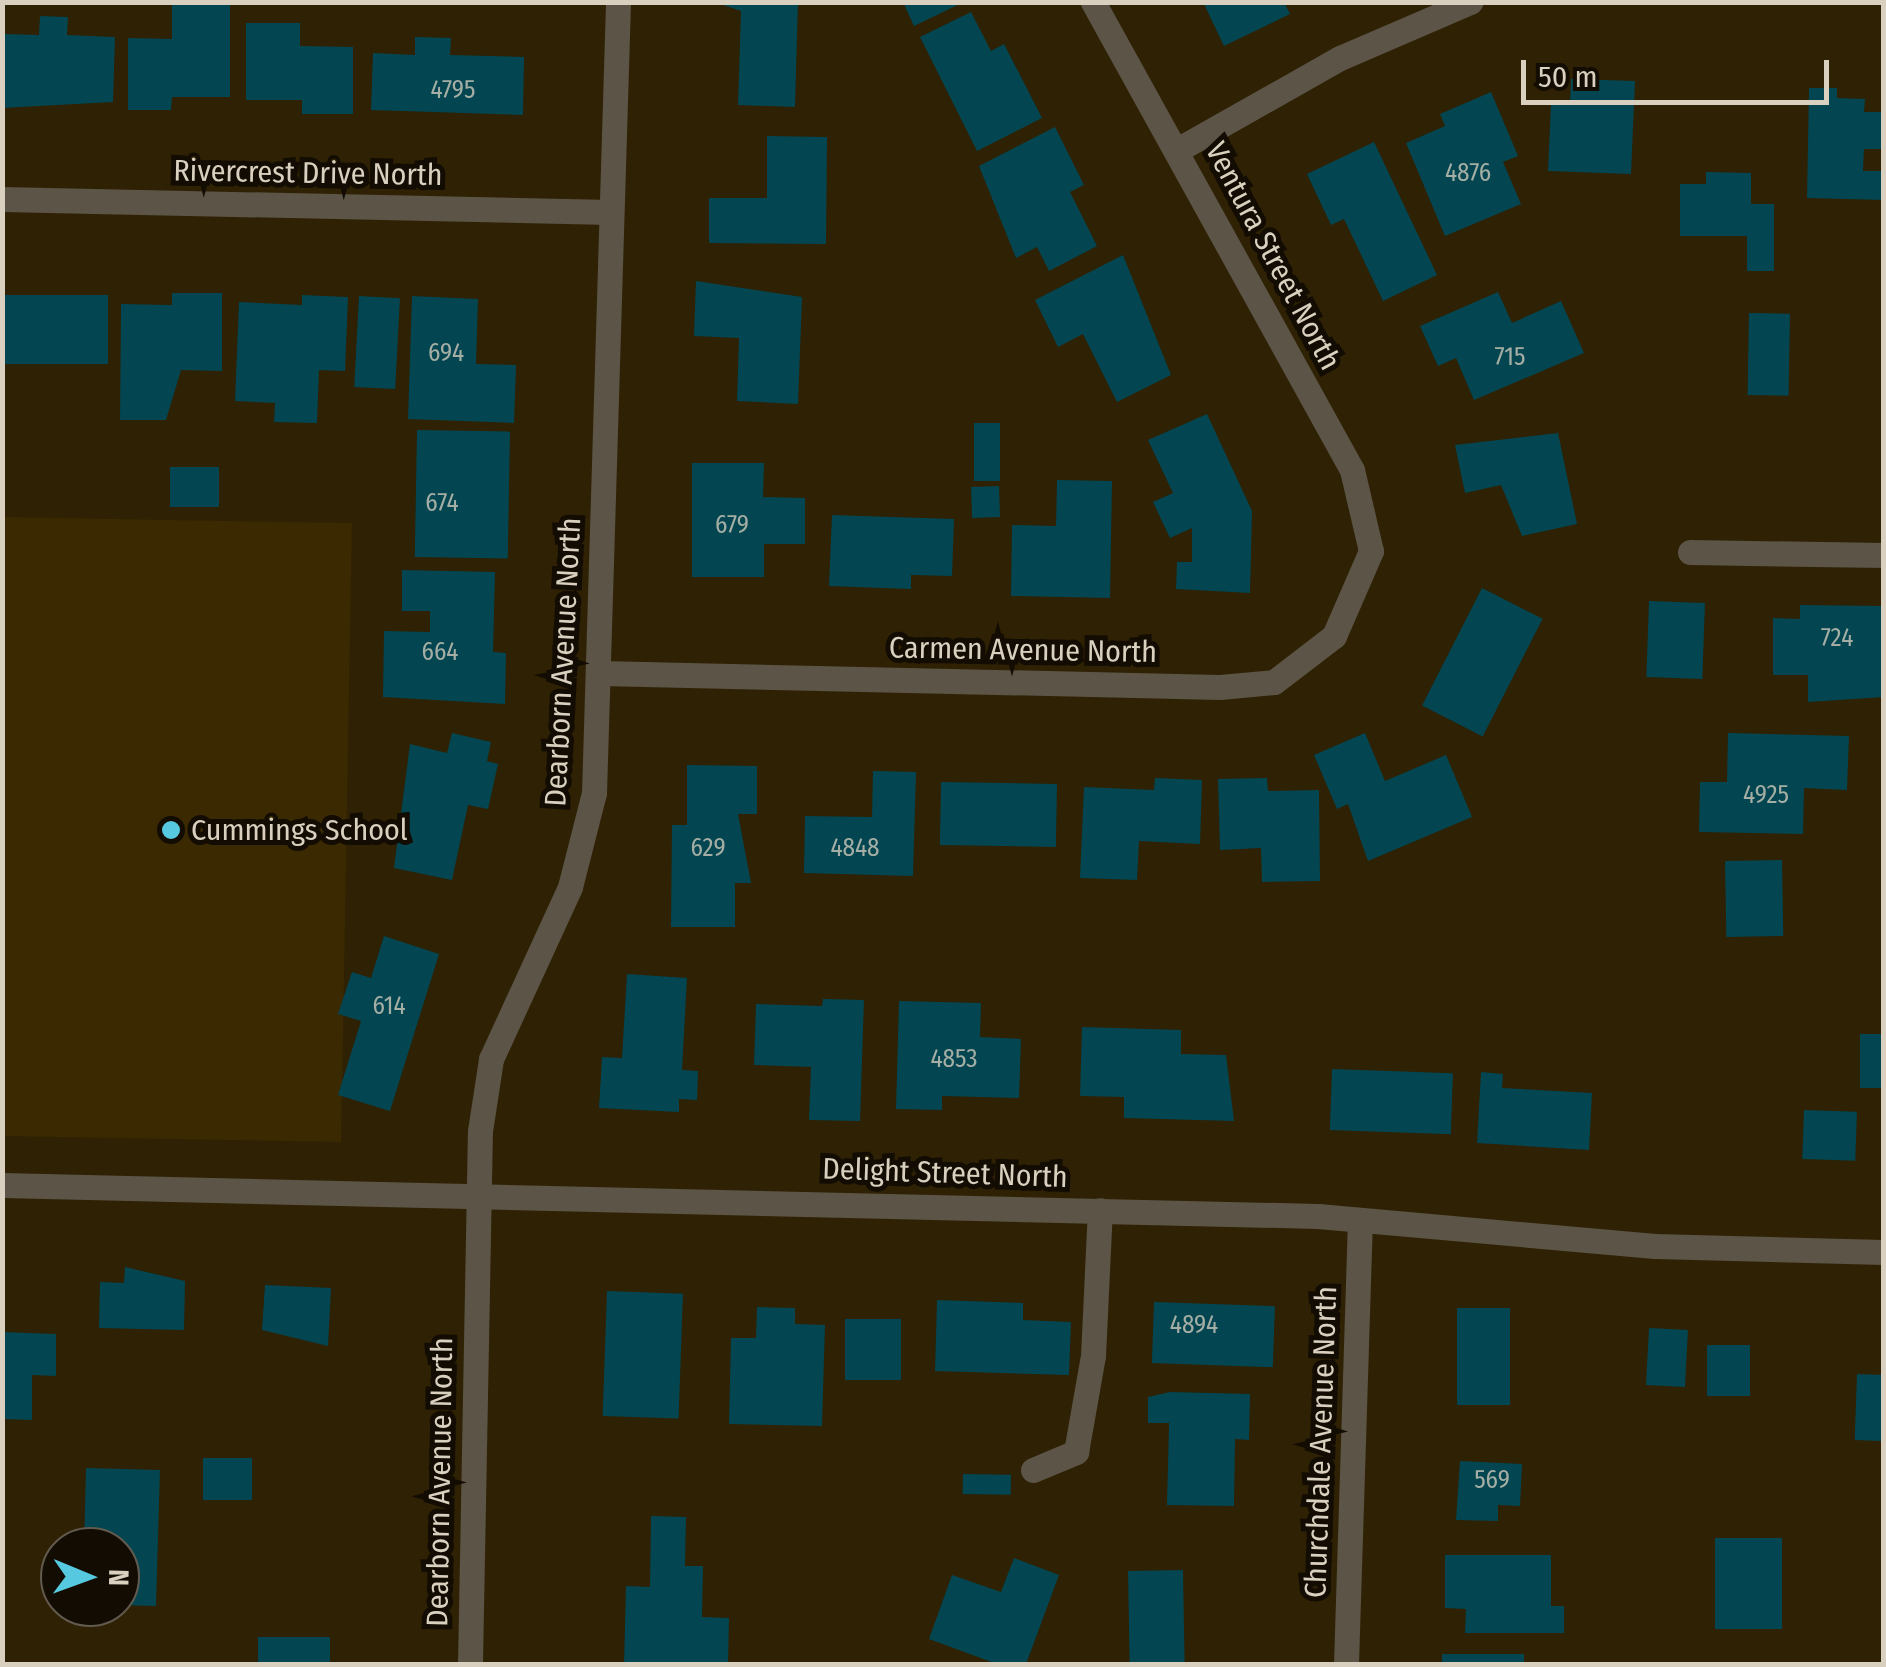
<!DOCTYPE html>
<style>
body{margin:0}
#map{position:relative;width:1886px;height:1667px;overflow:hidden;background:#2f2103;font-family:"Fira Sans Condensed",sans-serif}
div>[style]{position:absolute}
[style*='--x']{left:calc(var(--x)*1px);top:calc(var(--y)*1px);width:calc(var(--w)*1px);rotate:calc(var(--a)*1deg)}
.built>*{inset:0;background:#3a2901;transform-origin:0 0}
.building>*{inset:0;background:#034651;transform-origin:0 0}
.service>*{height:25px;margin:-12.5px;padding:0 12.5px;transform-origin:12.5px;border-radius:12.5px;background:#5b5447}
.minor>*{height:25px;margin:-12.5px;padding:0 12.5px;transform-origin:12.5px;border-radius:12.5px;background:#5b5447}
.dots>*{width:28px;height:28px;translate:-50% -50%;box-sizing:border-box;border:5px solid #120c03;border-radius:50%}
span{translate:-50% -50%;white-space:nowrap;text-align:center;line-height:1.15;-webkit-text-stroke:10px #120c03;paint-order:stroke}
.number-label{font-size:25px;color:#a4aea4}
.number-label span{-webkit-text-stroke-width:0}
.street-label{font-size:30px;color:#d9d0bf}
.poi-label{font-size:30px;color:#d9d0bf}
.left{translate:0 -50%;text-align:left}
.frame{position:absolute;inset:0;border:5px solid #d9d0bf;pointer-events:none}
.north{position:absolute;left:40px;top:1527px;width:100px;height:100px;box-sizing:border-box;background:#120c03;border:2px solid #625a4e;border-radius:50%;rotate:91deg;font-size:28px;font-weight:700;line-height:40px;text-align:center;color:#d9d0bf}
.north::after{content:'';display:block;margin:auto;width:35px;height:45px;background:#56c9e0;clip-path:polygon(50% 0,100% 100%,50% 72%,0 100%)}
.scale{position:absolute;left:1521px;top:60px;width:308px;height:45px;box-sizing:border-box;border:5px solid #d9d0bf;border-top:0;padding-left:12px;font-size:30px;line-height:35px;white-space:nowrap;color:#d9d0bf;-webkit-text-stroke:8px #120c03;paint-order:stroke}
</style>
<div id="map">
<div class="built">
<i style="left:3px;top:517px;width:349px;height:619px;rotate:1deg"></i>
</div>
<div class="building">
<i style="clip-path:polygon(172px 2px,230px 2px,230px 97px,172px 97px,171px 110px,128px 110px,128px 38px,172px 39px)"></i>
<i style="clip-path:polygon(714px 2px,798px 2px,795px 107px,738px 105px,741px 11px)"></i>
<i style="clip-path:polygon(903px 2px,964px 2px,914px 26px)"></i>
<i style="clip-path:polygon(1203px 2px,1284px 2px,1290px 14px,1224px 46px)"></i>
<i style="clip-path:polygon(971px 12px,991px 51px,1004px 44px,1042px 118px,977px 151px,920px 37px)"></i>
<i style="clip-path:polygon(40px 16px,68px 17px,67px 35px,115px 37px,113px 102px,2px 108px,4px 34px,39px 35px)"></i>
<i style="clip-path:polygon(246px 23px,300px 23px,300px 46px,353px 47px,353px 114px,302px 114px,302px 100px,246px 100px)"></i>
<i style="clip-path:polygon(415px 37px,451px 38px,450px 55px,524px 57px,523px 115px,371px 110px,373px 53px,415px 55px)"></i>
<i style="clip-path:polygon(1571px 79px,1635px 81px,1631px 174px,1548px 171px,1551px 104px,1570px 105px)"></i>
<i style="clip-path:polygon(1809px 88px,1837px 88px,1837px 98px,1865px 99px,1864px 112px,1882px 112px,1882px 149px,1864px 149px,1863px 171px,1884px 171px,1884px 200px,1807px 198px)"></i>
<i style="clip-path:polygon(1491px 92px,1518px 156px,1503px 162px,1521px 204px,1445px 236px,1406px 143px,1445px 126px,1440px 114px)"></i>
<i style="clip-path:polygon(1055px 127px,1084px 185px,1070px 192px,1097px 246px,1049px 271px,1037px 247px,1016px 258px,979px 166px)"></i>
<i style="clip-path:polygon(767px 136px,827px 137px,826px 244px,709px 243px,709px 198px,767px 198px)"></i>
<i style="clip-path:polygon(1374px 142px,1437px 275px,1383px 301px,1344px 219px,1331px 225px,1307px 174px)"></i>
<i style="clip-path:polygon(1706px 172px,1751px 173px,1751px 204px,1774px 204px,1774px 271px,1747px 271px,1747px 236px,1680px 236px,1680px 184px,1706px 184px)"></i>
<i style="clip-path:polygon(1123px 255px,1171px 375px,1117px 402px,1083px 334px,1058px 347px,1035px 300px)"></i>
<i style="clip-path:polygon(696px 281px,802px 297px,798px 404px,737px 401px,739px 338px,694px 336px)"></i>
<i style="clip-path:polygon(1498px 292px,1512px 323px,1561px 301px,1584px 353px,1474px 400px,1456px 358px,1438px 366px,1420px 326px)"></i>
<i style="clip-path:polygon(172px 293px,222px 293px,222px 371px,181px 370px,166px 420px,120px 420px,121px 304px,172px 305px)"></i>
<i style="left:2px;top:295px;width:106px;height:69px"></i>
<i style="clip-path:polygon(302px 295px,348px 297px,345px 371px,319px 370px,317px 423px,274px 422px,275px 403px,235px 401px,239px 302px,302px 305px)"></i>
<i style="left:359px;top:296px;width:41px;height:91px;rotate:3deg"></i>
<i style="clip-path:polygon(412px 296px,478px 299px,476px 364px,516px 365px,514px 423px,408px 419px)"></i>
<i style="left:1749px;top:313px;width:41px;height:82px;rotate:1deg"></i>
<i style="clip-path:polygon(1207px 414px,1252px 511px,1250px 593px,1176px 589px,1177px 562px,1192px 562px,1192px 528px,1170px 538px,1153px 502px,1173px 493px,1148px 440px)"></i>
<i style="left:974px;top:423px;width:26px;height:58px"></i>
<i style="left:417px;top:430px;width:93px;height:127px;rotate:1deg"></i>
<i style="clip-path:polygon(1558px 433px,1577px 524px,1522px 536px,1501px 485px,1465px 493px,1455px 445px)"></i>
<i style="clip-path:polygon(692px 463px,764px 463px,763px 497px,805px 498px,805px 544px,764px 544px,764px 577px,692px 577px)"></i>
<i style="left:170px;top:467px;width:49px;height:40px"></i>
<i style="clip-path:polygon(1057px 480px,1112px 481px,1110px 598px,1011px 596px,1012px 525px,1056px 526px)"></i>
<i style="left:999px;top:486px;width:31px;height:28px;rotate:88deg"></i>
<i style="clip-path:polygon(832px 515px,954px 519px,952px 576px,911px 575px,911px 589px,829px 586px)"></i>
<i style="clip-path:polygon(402px 570px,495px 572px,493px 652px,506px 653px,505px 704px,383px 697px,384px 631px,430px 632px,430px 611px,402px 611px)"></i>
<i style="left:1482px;top:588px;width:68px;height:132px;rotate:27deg"></i>
<i style="left:1649px;top:601px;width:56px;height:76px;rotate:2deg"></i>
<i style="clip-path:polygon(1800px 605px,1884px 606px,1884px 697px,1808px 702px,1808px 675px,1773px 675px,1773px 618px,1800px 619px)"></i>
<i style="clip-path:polygon(452px 733px,491px 742px,487px 761px,498px 764px,488px 809px,468px 805px,452px 880px,394px 868px,410px 744px,447px 753px)"></i>
<i style="clip-path:polygon(1365px 733px,1385px 781px,1446px 755px,1472px 817px,1368px 861px,1348px 804px,1337px 809px,1314px 755px)"></i>
<i style="clip-path:polygon(1728px 733px,1849px 736px,1847px 790px,1804px 788px,1803px 834px,1699px 832px,1700px 782px,1727px 782px)"></i>
<i style="clip-path:polygon(687px 765px,757px 766px,757px 814px,738px 814px,751px 883px,735px 883px,735px 927px,671px 927px,672px 825px,687px 825px)"></i>
<i style="clip-path:polygon(873px 771px,916px 772px,913px 876px,804px 873px,805px 816px,872px 817px)"></i>
<i style="clip-path:polygon(1155px 778px,1202px 780px,1200px 844px,1139px 841px,1137px 880px,1080px 878px,1084px 787px,1154px 790px)"></i>
<i style="clip-path:polygon(1267px 778px,1268px 791px,1319px 790px,1320px 881px,1262px 882px,1261px 848px,1220px 850px,1218px 779px)"></i>
<i style="left:941px;top:782px;width:116px;height:63px;rotate:1deg"></i>
<i style="left:1782px;top:860px;width:76px;height:57px;rotate:89deg"></i>
<i style="clip-path:polygon(384px 936px,439px 954px,390px 1111px,338px 1095px,361px 1021px,338px 1014px,352px 972px,371px 978px)"></i>
<i style="clip-path:polygon(627px 974px,687px 978px,682px 1070px,698px 1071px,697px 1100px,679px 1099px,679px 1112px,599px 1108px,602px 1057px,622px 1058px)"></i>
<i style="clip-path:polygon(823px 999px,864px 1000px,860px 1121px,809px 1120px,811px 1067px,754px 1065px,756px 1004px,822px 1006px)"></i>
<i style="clip-path:polygon(899px 1001px,981px 1003px,980px 1037px,1021px 1039px,1019px 1098px,942px 1096px,942px 1110px,896px 1109px)"></i>
<i style="clip-path:polygon(1082px 1027px,1181px 1030px,1181px 1054px,1226px 1055px,1234px 1121px,1124px 1118px,1124px 1097px,1080px 1096px)"></i>
<i style="left:1860px;top:1034px;width:24px;height:54px"></i>
<i style="left:1332px;top:1069px;width:121px;height:61px;rotate:2deg"></i>
<i style="clip-path:polygon(1481px 1072px,1503px 1074px,1502px 1088px,1592px 1093px,1589px 1150px,1477px 1143px)"></i>
<i style="left:1804px;top:1110px;width:53px;height:49px;rotate:2deg"></i>
<i style="clip-path:polygon(125px 1267px,185px 1281px,184px 1330px,99px 1328px,100px 1282px,124px 1283px)"></i>
<i style="clip-path:polygon(265px 1285px,331px 1288px,328px 1346px,262px 1330px)"></i>
<i style="left:607px;top:1291px;width:76px;height:125px;rotate:2deg"></i>
<i style="clip-path:polygon(937px 1300px,1023px 1303px,1023px 1320px,1071px 1322px,1069px 1375px,935px 1371px)"></i>
<i style="left:1154px;top:1302px;width:121px;height:61px;rotate:2deg"></i>
<i style="clip-path:polygon(757px 1307px,795px 1308px,795px 1324px,825px 1325px,822px 1426px,729px 1424px,731px 1338px,756px 1338px)"></i>
<i style="left:1457px;top:1308px;width:53px;height:97px"></i>
<i style="left:845px;top:1319px;width:56px;height:61px"></i>
<i style="left:1649px;top:1328px;width:39px;height:57px;rotate:3deg"></i>
<i style="clip-path:polygon(2px 1332px,56px 1334px,56px 1376px,32px 1375px,32px 1420px,2px 1419px)"></i>
<i style="left:1707px;top:1345px;width:43px;height:51px"></i>
<i style="left:1857px;top:1374px;width:27px;height:66px;rotate:2deg"></i>
<i style="clip-path:polygon(1170px 1392px,1250px 1394px,1249px 1440px,1235px 1439px,1234px 1506px,1167px 1505px,1169px 1423px,1148px 1423px,1148px 1397px)"></i>
<i style="left:203px;top:1458px;width:49px;height:42px"></i>
<i style="clip-path:polygon(1460px 1461px,1522px 1464px,1520px 1506px,1498px 1505px,1498px 1521px,1456px 1520px)"></i>
<i style="clip-path:polygon(86px 1468px,160px 1470px,156px 1606px,120px 1605px,120px 1547px,84px 1547px)"></i>
<i style="left:963px;top:1474px;width:48px;height:20px;rotate:1deg"></i>
<i style="clip-path:polygon(651px 1516px,686px 1517px,685px 1566px,703px 1566px,702px 1617px,729px 1618px,728px 1664px,624px 1664px,626px 1586px,650px 1587px)"></i>
<i style="left:1715px;top:1538px;width:67px;height:91px"></i>
<i style="clip-path:polygon(1445px 1555px,1551px 1555px,1551px 1606px,1564px 1606px,1564px 1633px,1465px 1633px,1466px 1609px,1445px 1608px)"></i>
<i style="clip-path:polygon(1014px 1558px,1059px 1575px,1026px 1664px,997px 1664px,929px 1639px,952px 1575px,1001px 1592px)"></i>
<i style="left:1183px;top:1570px;width:94px;height:55px;rotate:89deg"></i>
<i style="left:258px;top:1637px;width:72px;height:27px"></i>
<i style="left:1442px;top:1654px;width:82px;height:10px"></i>
</div>
<div class="service">
<i style="--x:1690;--y:552;--w:194;--a:0.9"></i>
<i style="--x:1033;--y:1470;--w:47;--a:-22.7"></i>
<i style="--x:1076;--y:1452;--w:97;--a:-80"></i>
<i style="--x:1093;--y:1356;--w:146;--a:-87.3"></i>
</div>
<div class="minor">
<i style="--x:1179;--y:149;--w:185;--a:-29.5"></i>
<i style="--x:1340;--y:58;--w:142;--a:-23.3"></i>
<i style="--x:2;--y:199;--w:609;--a:1.22"></i>
<i style="--x:600;--y:673;--w:620;--a:1.29"></i>
<i style="--x:1220;--y:687;--w:54;--a:-5.3"></i>
<i style="--x:1274;--y:682;--w:76;--a:-37.5"></i>
<i style="--x:1334;--y:636;--w:93;--a:-66.5"></i>
<i style="--x:1371;--y:551;--w:83;--a:-103.2"></i>
<i style="--x:1352;--y:470;--w:535;--a:-118.96"></i>
<i style="--x:2;--y:1185;--w:1316;--a:1.35"></i>
<i style="--x:1318;--y:1216;--w:338;--a:5.1"></i>
<i style="--x:1655;--y:1246;--w:229;--a:1.5"></i>
<i style="--x:470;--y:1664;--w:533;--a:-88.93"></i>
<i style="--x:480;--y:1131;--w:73;--a:-81.3"></i>
<i style="--x:491;--y:1059;--w:189;--a:-65.3"></i>
<i style="--x:570;--y:887;--w:97;--a:-75.7"></i>
<i style="--x:594;--y:793;--w:791;--a:-88.26"></i>
<i style="--x:1346;--y:1664;--w:443;--a:-88.2"></i>
</div>
<div class="dots">
<i style="left:171px;top:830px;background:#56c9e0"></i>
</div>
<div class="number-label">
<span style="left:453px;top:90px">4795</span>
<span style="left:1468px;top:173px">4876</span>
<span style="left:446px;top:353px">694</span>
<span style="left:1510px;top:357px">715</span>
<span style="left:442px;top:503px">674</span>
<span style="left:732px;top:525px">679</span>
<span style="left:1837px;top:638px">724</span>
<span style="left:440px;top:652px">664</span>
<span style="left:1766px;top:795px">4925</span>
<span style="left:708px;top:848px">629</span>
<span style="left:855px;top:848px">4848</span>
<span style="left:389px;top:1006px">614</span>
<span style="left:954px;top:1059px">4853</span>
<span style="left:1194px;top:1325px">4894</span>
<span style="left:1492px;top:1480px">569</span>
</div>
<div class="street-label">
<span style="left:308px;top:173px;rotate:1deg">Rivercrest Drive North</span>
<span style="left:1273px;top:256px;rotate:62deg">Ventura Street North</span>
<span style="left:1023px;top:650px;rotate:1deg">Carmen Avenue North</span>
<span style="left:563px;top:662px;rotate:-87deg">Dearborn Avenue North</span>
<span style="left:945px;top:1173px;rotate:2deg">Delight Street North</span>
<span style="left:1321px;top:1442px;rotate:-88deg">Churchdale Avenue North</span>
<span style="left:440px;top:1482px;rotate:-89deg">Dearborn Avenue North</span>
</div>
<div class="poi-label">
<span class="left" style="left:191px;top:830px">Cummings School</span>
</div>
<div class="frame"></div>
<div class="north">N</div>
<div class="scale">50 m</div>
</div>
